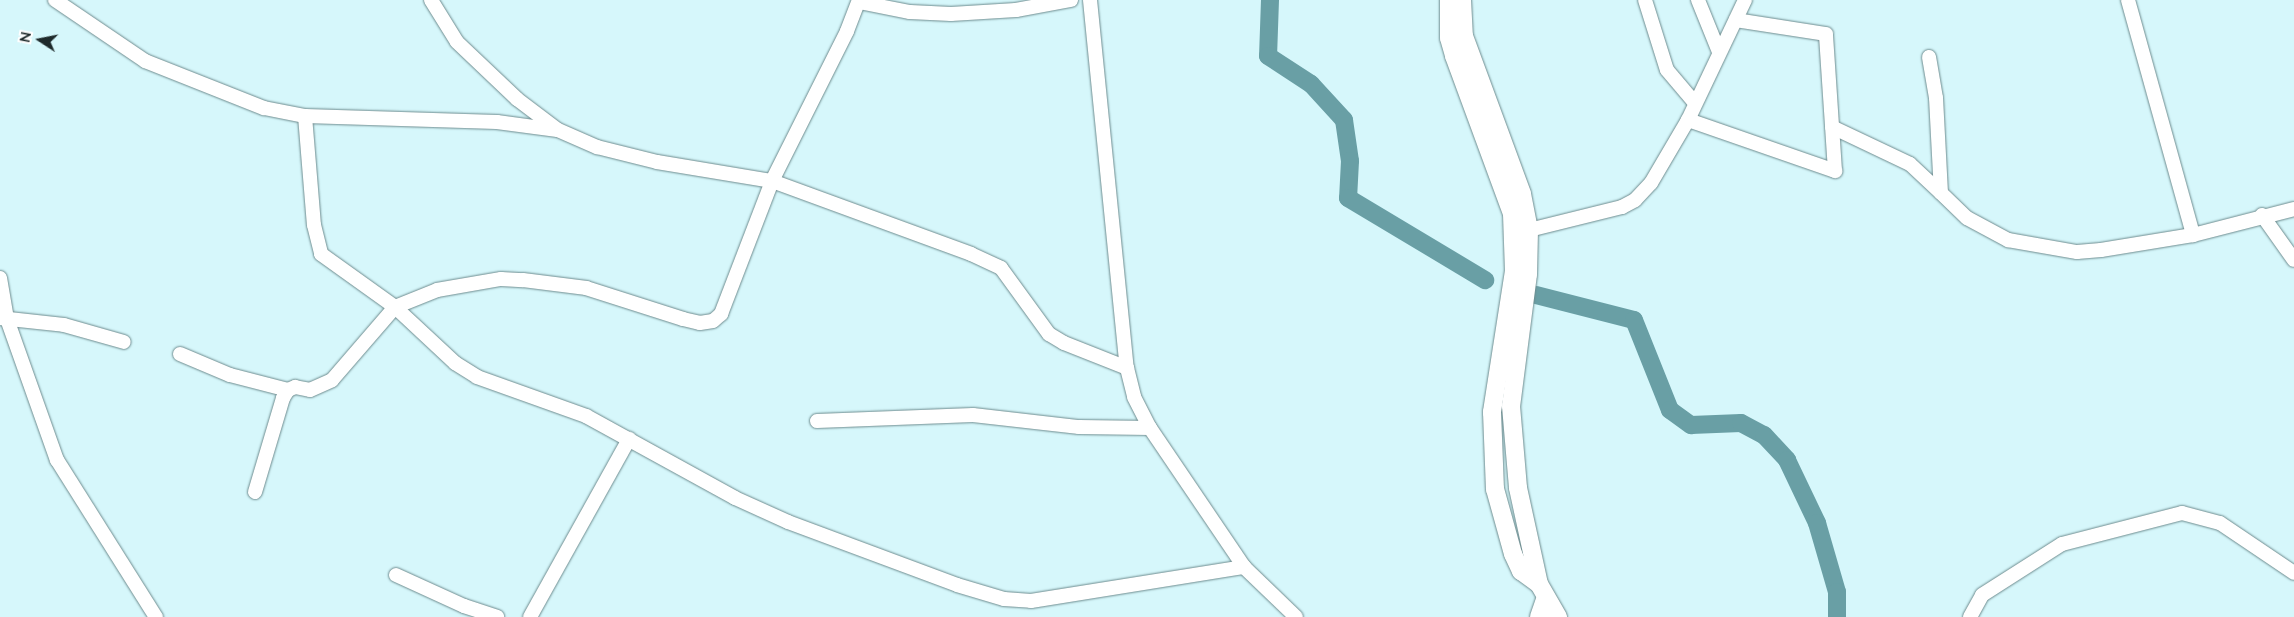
<!DOCTYPE html>
<style>
body{margin:0}
#map{position:relative;width:2294px;height:617px;overflow:hidden;background:#d6f7fb;font-family:Mulish,sans-serif}
div>[style]{position:absolute}
[style*='--x']{left:calc(var(--x)*1px);top:calc(var(--y)*1px);width:calc(var(--w)*1px);rotate:calc(var(--a)*1deg)}
.canal>*{height:18px;margin:-9px;padding:0 9px;transform-origin:9px;border-radius:9px;background:#699fa5}
.roads{filter:drop-shadow(0 0 1px #6d8b8e) drop-shadow(0 0 1px #6d8b8e)}
.minor>*{height:14px;margin:-7px;padding:0 7px;transform-origin:7px;border-radius:7px;background:#fff}
.tertiary>*{height:18px;margin:-9px;padding:0 9px;transform-origin:9px;border-radius:9px;background:#fff}
span{translate:-50% -50%;white-space:nowrap;text-align:center;line-height:1.15;-webkit-text-stroke:4px #fff;paint-order:stroke}
.north{position:absolute;left:15px;top:15px;width:50px;height:50px;-webkit-text-stroke:4px #fff;paint-order:stroke;rotate:281deg;font-size:14px;font-weight:700;line-height:20px;text-align:center;color:#1e2a2b}
.north::after{content:'';display:block;margin:auto;width:18px;height:22px;background:#1e2a2b;clip-path:polygon(50% 0,100% 100%,50% 72%,0 100%)}
</style>
<div id="map">
<div class="canal">
<i style="--x:1270;--y:0;--w:56;--a:92"></i>
<i style="--x:1268;--y:56;--w:51;--a:33.1"></i>
<i style="--x:1311;--y:84;--w:49;--a:47.5"></i>
<i style="--x:1344;--y:120;--w:41;--a:81.7"></i>
<i style="--x:1350;--y:161;--w:37;--a:93"></i>
<i style="--x:1348;--y:198;--w:160;--a:30.9"></i>
<i style="--x:1536;--y:295;--w:101;--a:14.3"></i>
<i style="--x:1634;--y:320;--w:97;--a:68.2"></i>
<i style="--x:1670;--y:410;--w:26;--a:36"></i>
<i style="--x:1691;--y:425;--w:50;--a:-2.3"></i>
<i style="--x:1741;--y:423;--w:26;--a:28"></i>
<i style="--x:1764;--y:435;--w:34;--a:47"></i>
<i style="--x:1787;--y:460;--w:70;--a:64.5"></i>
<i style="--x:1817;--y:523;--w:72;--a:73.8"></i>
<i style="--x:1837;--y:592;--w:25;--a:90"></i>
</div>
<div class="roads">
<div class="minor">
<i style="--x:55;--y:0;--w:109;--a:34.1"></i>
<i style="--x:145;--y:61;--w:128;--a:21.6"></i>
<i style="--x:264;--y:108;--w:42;--a:11"></i>
<i style="--x:305;--y:116;--w:192;--a:1.8"></i>
<i style="--x:497;--y:122;--w:61;--a:7.6"></i>
<i style="--x:431;--y:0;--w:49;--a:58.2"></i>
<i style="--x:457;--y:42;--w:83;--a:43.5"></i>
<i style="--x:517;--y:99;--w:51;--a:37.1"></i>
<i style="--x:558;--y:130;--w:43;--a:23.6"></i>
<i style="--x:597;--y:147;--w:62;--a:14"></i>
<i style="--x:657;--y:162;--w:117;--a:9.4"></i>
<i style="--x:772;--y:181;--w:212;--a:20.1"></i>
<i style="--x:971;--y:254;--w:33;--a:25"></i>
<i style="--x:1001;--y:268;--w:82;--a:54"></i>
<i style="--x:1049;--y:334;--w:17;--a:31"></i>
<i style="--x:1064;--y:343;--w:68;--a:21.6"></i>
<i style="--x:1090;--y:0;--w:370;--a:84.3"></i>
<i style="--x:1127;--y:368;--w:30;--a:76"></i>
<i style="--x:1134;--y:397;--w:35;--a:63"></i>
<i style="--x:1150;--y:428;--w:168;--a:55.9"></i>
<i style="--x:1244;--y:567;--w:72;--a:43.9"></i>
<i style="--x:1645;--y:0;--w:73;--a:72.6"></i>
<i style="--x:1667;--y:70;--w:42;--a:49.8"></i>
<i style="--x:1698;--y:0;--w:56;--a:68"></i>
<i style="--x:2128;--y:0;--w:244;--a:74.5"></i>
<i style="--x:859;--y:2;--w:52;--a:11.1"></i>
<i style="--x:910;--y:12;--w:41;--a:2.8"></i>
<i style="--x:951;--y:14;--w:65;--a:-3.5"></i>
<i style="--x:1016;--y:10;--w:56;--a:-10.3"></i>
<i style="--x:1929;--y:57;--w:42;--a:80.3"></i>
<i style="--x:1936;--y:98;--w:95;--a:87"></i>
<i style="--x:1941;--y:193;--w:36;--a:44"></i>
<i style="--x:1967;--y:218;--w:47;--a:28.2"></i>
<i style="--x:2008;--y:240;--w:70;--a:9.9"></i>
<i style="--x:2077;--y:252;--w:24;--a:-5"></i>
<i style="--x:2101;--y:250;--w:93;--a:-9.3"></i>
<i style="--x:2193;--y:235;--w:104;--a:-14.4"></i>
<i style="--x:305;--y:116;--w:109;--a:85.3"></i>
<i style="--x:314;--y:225;--w:30;--a:76"></i>
<i style="--x:321;--y:254;--w:91;--a:35.6"></i>
<i style="--x:395;--y:307;--w:82;--a:43"></i>
<i style="--x:455;--y:363;--w:26;--a:32"></i>
<i style="--x:477;--y:377;--w:116;--a:19.7"></i>
<i style="--x:586;--y:416;--w:170;--a:28.8"></i>
<i style="--x:735;--y:498;--w:58;--a:24.4"></i>
<i style="--x:788;--y:522;--w:180;--a:20.4"></i>
<i style="--x:957;--y:585;--w:49;--a:16.6"></i>
<i style="--x:1004;--y:599;--w:27;--a:4"></i>
<i style="--x:1031;--y:601;--w:216;--a:-9.1"></i>
<i style="--x:1688;--y:120;--w:156;--a:19.1"></i>
<i style="--x:1835;--y:171;--w:137;--a:-93.8"></i>
<i style="--x:1826;--y:34;--w:91;--a:-171.2"></i>
<i style="--x:1832;--y:127;--w:86;--a:25.4"></i>
<i style="--x:1910;--y:164;--w:42;--a:43.1"></i>
<i style="--x:2262;--y:215;--w:55;--a:54.6"></i>
<i style="--x:1521;--y:232;--w:104;--a:-13.9"></i>
<i style="--x:1622;--y:207;--w:15;--a:-28"></i>
<i style="--x:1635;--y:200;--w:23;--a:-47"></i>
<i style="--x:1651;--y:183;--w:73;--a:-59.6"></i>
<i style="--x:1688;--y:120;--w:133;--a:-64.6"></i>
<i style="--x:0;--y:278;--w:42;--a:80.3"></i>
<i style="--x:7;--y:319;--w:150;--a:70.5"></i>
<i style="--x:57;--y:460;--w:186;--a:57.8"></i>
<i style="--x:0;--y:318;--w:64;--a:6.2"></i>
<i style="--x:64;--y:325;--w:62;--a:15.8"></i>
<i style="--x:180;--y:354;--w:54;--a:22.8"></i>
<i style="--x:230;--y:375;--w:60;--a:14.5"></i>
<i style="--x:817;--y:421;--w:156;--a:-2.2"></i>
<i style="--x:973;--y:415;--w:107;--a:6.5"></i>
<i style="--x:1079;--y:427;--w:71;--a:0.8"></i>
<i style="--x:255;--y:492;--w:98;--a:-73.4"></i>
<i style="--x:283;--y:398;--w:9;--a:-58"></i>
<i style="--x:288;--y:390;--w:8;--a:-23"></i>
<i style="--x:295;--y:387;--w:15;--a:11"></i>
<i style="--x:310;--y:390;--w:24;--a:-24"></i>
<i style="--x:332;--y:380;--w:96;--a:-49.2"></i>
<i style="--x:395;--y:307;--w:45;--a:-22"></i>
<i style="--x:437;--y:290;--w:65;--a:-9.8"></i>
<i style="--x:501;--y:279;--w:22;--a:3"></i>
<i style="--x:523;--y:280;--w:64;--a:7.2"></i>
<i style="--x:586;--y:288;--w:102;--a:17.7"></i>
<i style="--x:683;--y:319;--w:17;--a:13"></i>
<i style="--x:700;--y:323;--w:13;--a:-9"></i>
<i style="--x:713;--y:321;--w:11;--a:-41"></i>
<i style="--x:721;--y:314;--w:142;--a:-69"></i>
<i style="--x:772;--y:181;--w:168;--a:-63.4"></i>
<i style="--x:847;--y:31;--w:33;--a:-69"></i>
<i style="--x:396;--y:575;--w:75;--a:24.5"></i>
<i style="--x:464;--y:606;--w:35;--a:18"></i>
<i style="--x:530;--y:617;--w:204;--a:-60.9"></i>
<i style="--x:1970;--y:617;--w:25;--a:-61"></i>
<i style="--x:1982;--y:595;--w:95;--a:-32.5"></i>
<i style="--x:2062;--y:544;--w:124;--a:-14.5"></i>
<i style="--x:2182;--y:513;--w:39;--a:15"></i>
<i style="--x:2220;--y:523;--w:89;--a:34"></i>
</div>
<div class="tertiary">
<i style="--x:1449;--y:0;--w:38;--a:90"></i>
<i style="--x:1449;--y:38;--w:19;--a:74"></i>
<i style="--x:1454;--y:56;--w:168;--a:69.8"></i>
<i style="--x:1512;--y:214;--w:57;--a:88"></i>
<i style="--x:1514;--y:271;--w:143;--a:98.9"></i>
<i style="--x:1492;--y:412;--w:77;--a:87.8"></i>
<i style="--x:1495;--y:489;--w:67;--a:74.5"></i>
<i style="--x:1513;--y:554;--w:19;--a:65"></i>
<i style="--x:1521;--y:571;--w:22;--a:36"></i>
<i style="--x:1539;--y:584;--w:38;--a:60"></i>
<i style="--x:1462;--y:0;--w:36;--a:87"></i>
<i style="--x:1464;--y:36;--w:168;--a:69.8"></i>
<i style="--x:1522;--y:194;--w:37;--a:79"></i>
<i style="--x:1529;--y:230;--w:44;--a:91.3"></i>
<i style="--x:1528;--y:274;--w:133;--a:97.3"></i>
<i style="--x:1511;--y:406;--w:82;--a:85.1"></i>
<i style="--x:1518;--y:488;--w:98;--a:77.7"></i>
<i style="--x:1539;--y:617;--w:21;--a:-71"></i>
</div>
</div>
<div class="north">N</div>
</div>
